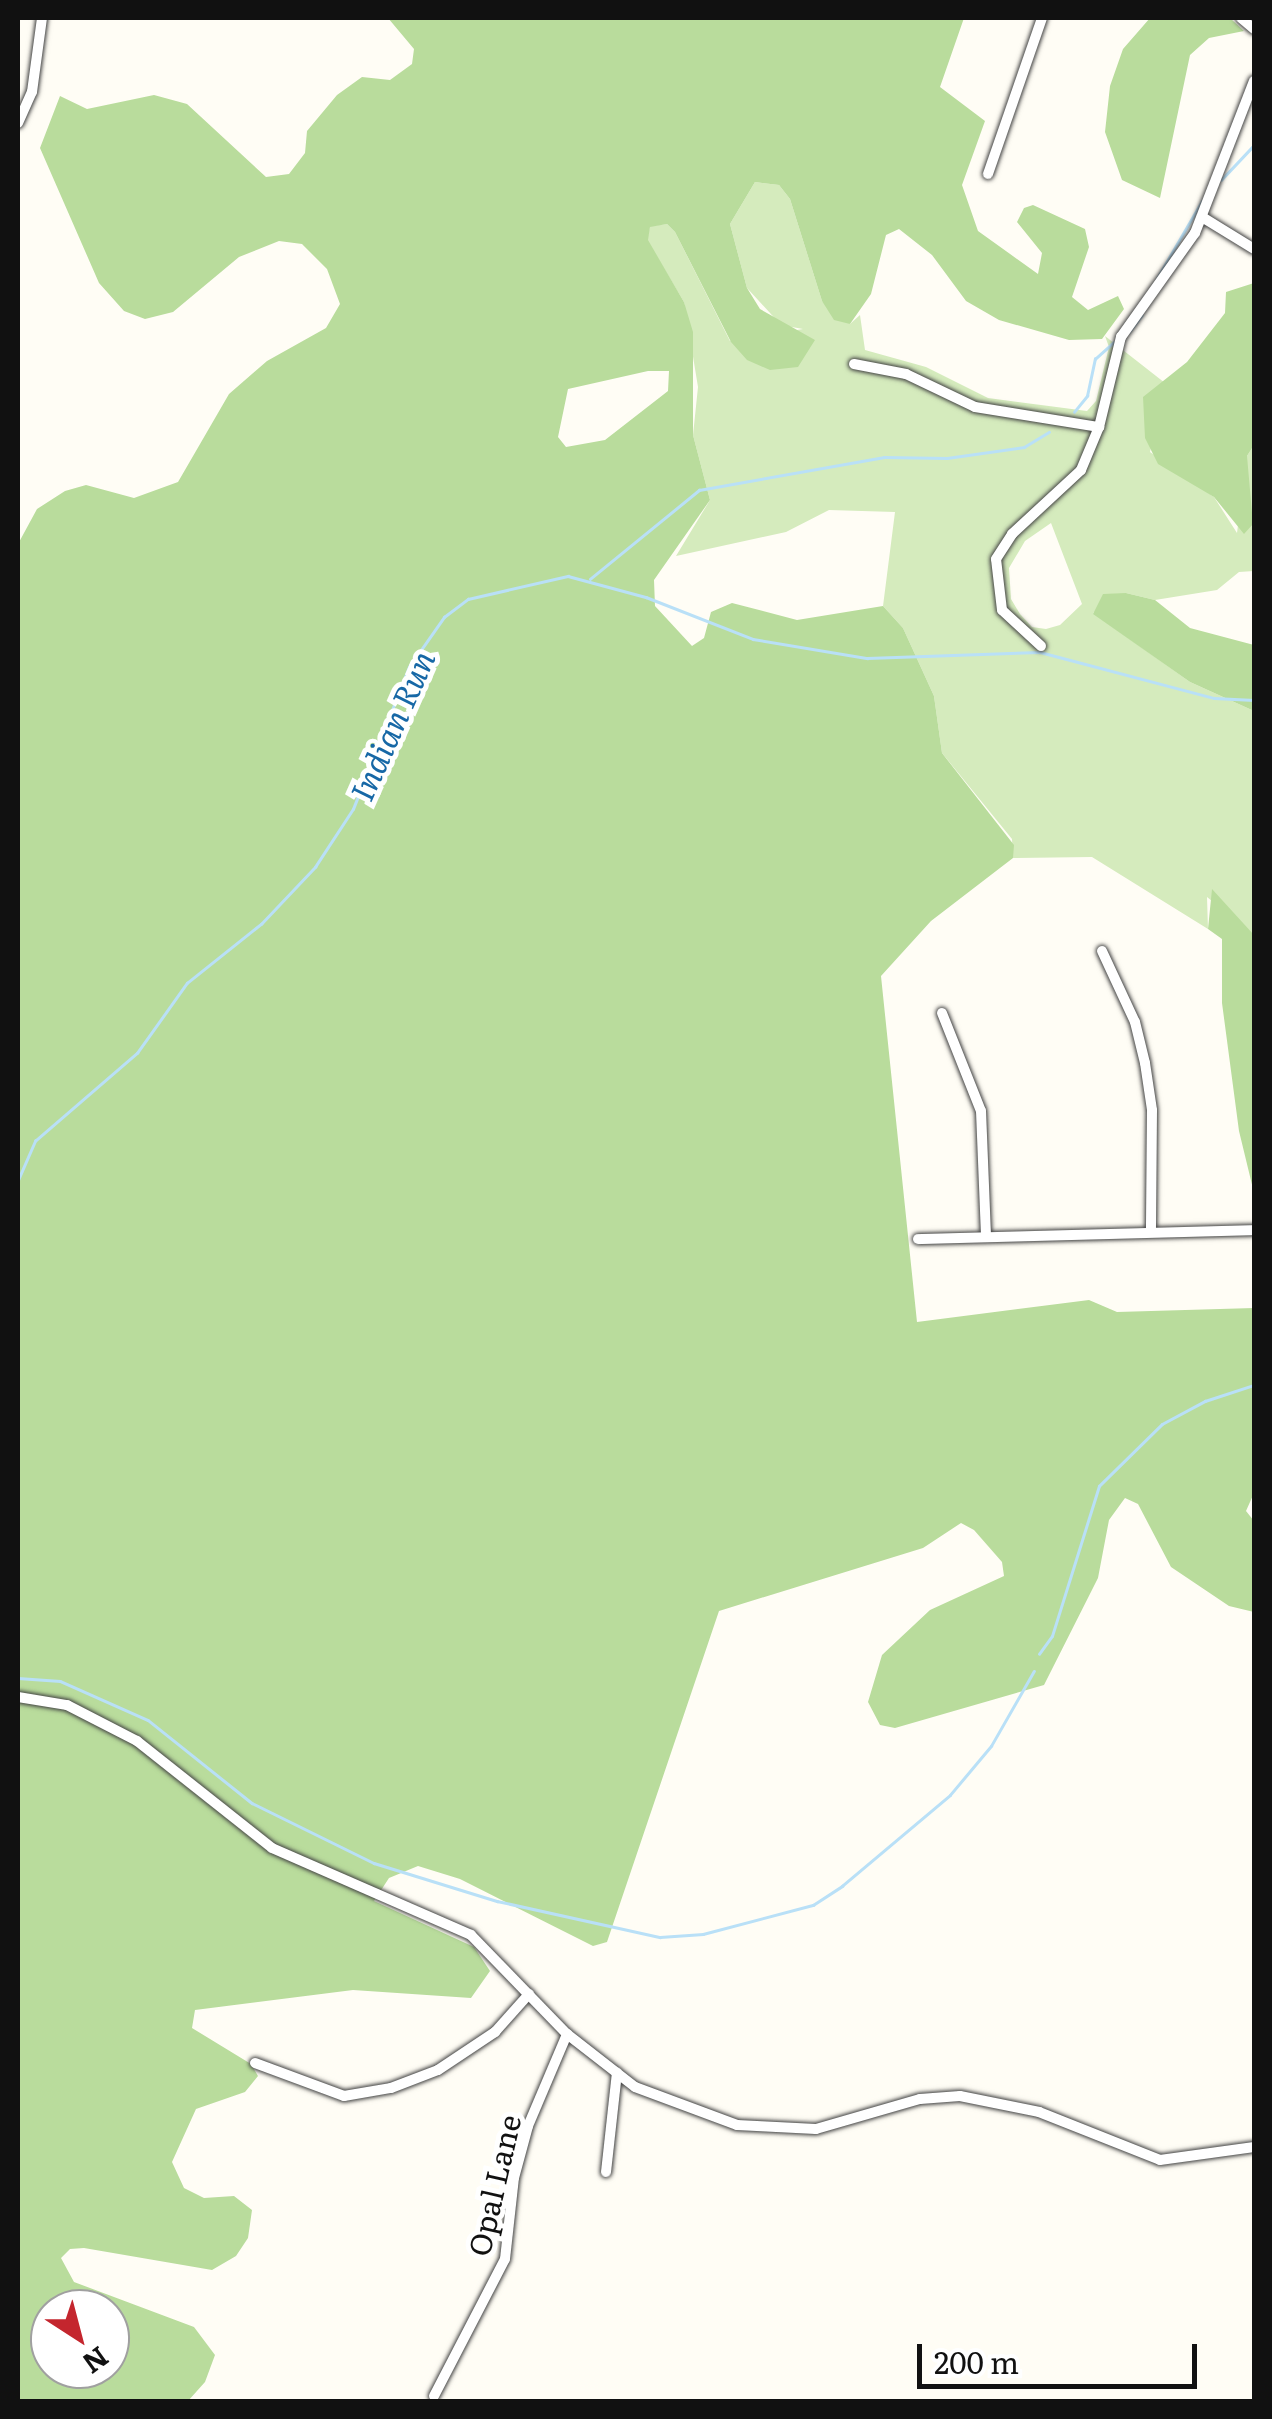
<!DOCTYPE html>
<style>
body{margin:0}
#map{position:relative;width:1272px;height:2419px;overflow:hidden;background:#fffdf5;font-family:Literata,serif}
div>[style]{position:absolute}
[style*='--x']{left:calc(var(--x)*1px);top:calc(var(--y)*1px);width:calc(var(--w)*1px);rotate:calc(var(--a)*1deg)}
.green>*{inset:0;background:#d5ebbd}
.forest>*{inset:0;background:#b9dc9c}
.stream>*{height:2.5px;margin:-1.25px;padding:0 1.25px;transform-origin:1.25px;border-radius:1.25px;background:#b9e0f7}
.roads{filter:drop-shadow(0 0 2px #444) drop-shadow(0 0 2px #444)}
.minor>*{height:10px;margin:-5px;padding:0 5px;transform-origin:5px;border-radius:5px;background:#fff}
span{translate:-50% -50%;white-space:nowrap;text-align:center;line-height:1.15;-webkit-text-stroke:10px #fff;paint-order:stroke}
.street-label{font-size:30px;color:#111}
.water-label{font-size:32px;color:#1768a6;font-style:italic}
.frame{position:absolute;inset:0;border:20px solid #111;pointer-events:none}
.north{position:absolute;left:30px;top:2289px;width:100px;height:100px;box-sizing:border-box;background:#fff;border:2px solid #a0a0a0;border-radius:50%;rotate:144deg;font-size:28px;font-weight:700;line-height:40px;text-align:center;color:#111}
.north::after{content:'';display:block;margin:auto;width:35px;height:45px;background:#c4262e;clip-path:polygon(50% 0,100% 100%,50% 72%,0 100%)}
.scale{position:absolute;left:917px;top:2344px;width:280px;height:45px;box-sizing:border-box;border:5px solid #111;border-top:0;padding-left:12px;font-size:30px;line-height:35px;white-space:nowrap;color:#111;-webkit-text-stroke:8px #fff;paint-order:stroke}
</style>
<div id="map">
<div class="green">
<i style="clip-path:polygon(evenodd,755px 182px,779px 185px,790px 199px,822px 301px,850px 324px,860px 315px,865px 350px,926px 367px,988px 398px,1087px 411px,1096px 401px,1109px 347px,1105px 336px,1165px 383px,1150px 452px,1214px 497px,1237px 533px,1247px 456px,1254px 445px,1254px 571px,1239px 572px,1217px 590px,1155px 600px,1126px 593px,1093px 613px,1190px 682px,1254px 711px,1254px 935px,1207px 897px,1208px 929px,1092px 857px,1013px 858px,1012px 839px,942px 753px,934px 696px,903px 628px,883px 606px,895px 512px,829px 510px,786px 532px,676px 556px,710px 500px,693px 435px,698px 387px,684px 302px,647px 240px,650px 226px,667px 224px,675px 232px,730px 341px,803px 329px,781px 325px,747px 288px,730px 224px,755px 182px,1051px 523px,1082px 604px,1060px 625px,1046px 629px,1032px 627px,1020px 614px,1011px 599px,1009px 568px,1025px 541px,1051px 523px)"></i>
</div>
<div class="forest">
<i style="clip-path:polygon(evenodd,388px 18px,964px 18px,940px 87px,985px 121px,962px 185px,978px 231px,1038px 274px,1042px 253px,1017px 222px,1024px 208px,1033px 205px,1085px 229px,1089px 247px,1072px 297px,1088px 310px,1118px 296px,1124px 309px,1102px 339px,1069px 340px,999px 320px,966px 301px,932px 255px,899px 229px,886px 235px,871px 294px,850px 324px,834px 320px,822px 301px,790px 199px,779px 185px,755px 182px,730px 224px,747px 288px,760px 309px,815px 340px,798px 367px,770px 370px,747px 360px,731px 342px,675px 232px,667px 224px,650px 227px,648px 240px,684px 302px,693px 332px,693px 435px,710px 500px,654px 580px,655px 606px,692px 646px,704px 638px,711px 612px,732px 603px,797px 620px,883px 606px,903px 628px,934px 696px,942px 753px,1014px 845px,1013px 858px,931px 921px,881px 976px,917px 1322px,1089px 1300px,1117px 1312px,1254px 1308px,1254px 1493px,1246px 1511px,1254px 1521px,1254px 1612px,1229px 1606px,1171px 1567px,1138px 1504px,1125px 1498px,1109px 1520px,1098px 1578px,1044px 1685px,895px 1728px,880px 1725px,868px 1702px,882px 1655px,930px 1610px,1004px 1576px,1002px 1562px,974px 1530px,961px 1523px,923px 1548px,719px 1611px,607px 1942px,593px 1946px,460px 1879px,418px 1866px,389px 1878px,374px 1901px,474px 1947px,490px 1971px,471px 1998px,353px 1990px,195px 2010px,192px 2028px,251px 2064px,258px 2076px,245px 2092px,196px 2109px,172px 2162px,184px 2188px,204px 2198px,234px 2196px,252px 2210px,248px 2238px,236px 2256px,212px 2270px,84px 2248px,70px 2249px,61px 2258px,74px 2282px,194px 2327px,215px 2355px,205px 2382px,188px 2401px,18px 2402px,18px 544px,37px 509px,65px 491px,86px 485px,134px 498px,178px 482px,229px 394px,267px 361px,326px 328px,340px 304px,327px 269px,302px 244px,279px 241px,239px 257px,173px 312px,145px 319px,124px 311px,99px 283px,40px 148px,60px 96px,87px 109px,154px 95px,187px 104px,266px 177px,289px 174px,305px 153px,307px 131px,337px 95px,362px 77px,390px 80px,412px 64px,414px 49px,388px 18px,648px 371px,669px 371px,668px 391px,605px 440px,566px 447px,558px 437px,568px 389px,648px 371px,388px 18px,50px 2309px,110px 2309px,110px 2369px,50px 2369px,50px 2309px)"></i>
<i style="clip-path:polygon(1150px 18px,1230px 18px,1244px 31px,1209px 38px,1190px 55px,1160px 198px,1122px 180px,1105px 132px,1110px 86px,1123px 49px)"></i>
<i style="clip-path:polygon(1254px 283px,1254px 445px,1247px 456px,1253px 524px,1244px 534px,1214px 497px,1158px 464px,1145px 438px,1143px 397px,1187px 362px,1225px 313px,1226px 292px)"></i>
<i style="clip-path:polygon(1126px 593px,1155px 600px,1190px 628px,1254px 645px,1254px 711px,1190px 682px,1093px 614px,1103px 594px)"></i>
<i style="clip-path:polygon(1212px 889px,1254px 935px,1254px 1193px,1239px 1131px,1222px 1003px,1222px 939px,1208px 929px)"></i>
</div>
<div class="stream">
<i style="--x:1221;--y:180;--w:48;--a:-46.7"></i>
<i style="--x:1156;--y:280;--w:91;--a:-59.8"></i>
<i style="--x:1129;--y:332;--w:21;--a:-53"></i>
<i style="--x:1074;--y:412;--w:21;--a:-51"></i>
<i style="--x:1087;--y:396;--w:38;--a:-78"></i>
<i style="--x:1095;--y:359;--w:25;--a:-42"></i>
<i style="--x:590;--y:579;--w:141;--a:-39.2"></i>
<i style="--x:699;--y:490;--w:188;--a:-10.1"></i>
<i style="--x:884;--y:457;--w:63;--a:0.9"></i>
<i style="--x:947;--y:458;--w:78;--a:-8.1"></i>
<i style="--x:1024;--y:447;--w:29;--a:-31"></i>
<i style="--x:18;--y:1180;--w:43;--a:-66.4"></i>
<i style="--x:35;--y:1141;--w:135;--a:-40.8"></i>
<i style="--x:137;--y:1053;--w:86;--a:-54.5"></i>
<i style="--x:187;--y:983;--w:95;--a:-38.6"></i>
<i style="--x:261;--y:924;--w:79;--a:-46.5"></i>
<i style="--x:315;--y:867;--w:69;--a:-56.8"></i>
<i style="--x:353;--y:809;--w:153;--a:-68.5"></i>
<i style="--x:409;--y:667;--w:61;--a:-55"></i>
<i style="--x:444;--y:617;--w:30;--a:-37"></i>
<i style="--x:468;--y:599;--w:103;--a:-13"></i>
<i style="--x:568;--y:576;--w:81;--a:15.1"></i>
<i style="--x:646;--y:597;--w:115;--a:21.4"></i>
<i style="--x:753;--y:639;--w:116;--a:9.5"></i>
<i style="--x:867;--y:658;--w:173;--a:-2"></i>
<i style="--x:1040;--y:652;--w:180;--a:14.8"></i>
<i style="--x:1214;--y:698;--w:40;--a:2.9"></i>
<i style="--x:1039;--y:1654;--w:22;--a:-54"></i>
<i style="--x:1052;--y:1636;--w:157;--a:-72.6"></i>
<i style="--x:1099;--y:1486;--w:88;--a:-44.5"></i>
<i style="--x:1162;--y:1424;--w:49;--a:-28.1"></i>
<i style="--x:1205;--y:1401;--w:52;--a:-18.1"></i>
<i style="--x:18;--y:1678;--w:42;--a:4.1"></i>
<i style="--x:60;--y:1681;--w:96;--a:23.9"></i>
<i style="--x:148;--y:1720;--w:133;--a:38.6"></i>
<i style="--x:252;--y:1803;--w:136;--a:26.2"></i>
<i style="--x:374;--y:1863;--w:129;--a:17.2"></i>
<i style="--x:497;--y:1901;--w:167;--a:12.5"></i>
<i style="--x:660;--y:1937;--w:43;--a:-4"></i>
<i style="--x:703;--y:1934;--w:114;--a:-14.8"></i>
<i style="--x:813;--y:1905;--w:35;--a:-33"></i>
<i style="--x:842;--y:1886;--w:141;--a:-40.1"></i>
<i style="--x:950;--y:1795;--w:64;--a:-50.1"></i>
<i style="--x:991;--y:1746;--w:86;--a:-60.2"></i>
</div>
<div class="roads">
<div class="minor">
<i style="--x:1241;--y:18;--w:17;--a:40"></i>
<i style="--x:18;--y:123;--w:34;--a:-66"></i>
<i style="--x:32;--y:92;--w:75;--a:-82.3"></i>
<i style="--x:988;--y:174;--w:165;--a:-70.9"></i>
<i style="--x:1202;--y:217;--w:61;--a:31.6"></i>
<i style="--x:854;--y:364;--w:53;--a:10.9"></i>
<i style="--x:906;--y:374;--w:76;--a:25.6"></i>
<i style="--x:975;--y:407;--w:126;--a:9.2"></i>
<i style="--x:1041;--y:646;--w:53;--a:-137.3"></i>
<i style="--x:1002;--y:610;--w:51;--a:-96.7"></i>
<i style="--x:996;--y:559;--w:30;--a:-57"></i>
<i style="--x:1012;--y:534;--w:94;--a:-42.8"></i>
<i style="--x:1081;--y:470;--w:47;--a:-67.3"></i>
<i style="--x:1099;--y:427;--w:93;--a:-76.3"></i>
<i style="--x:1121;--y:337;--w:128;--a:-54.6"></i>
<i style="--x:1195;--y:233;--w:163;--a:-68.8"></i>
<i style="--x:1102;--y:951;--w:78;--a:65.1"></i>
<i style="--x:1135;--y:1022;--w:42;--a:76.3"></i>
<i style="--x:1145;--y:1063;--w:48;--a:81.5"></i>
<i style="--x:1152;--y:1110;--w:122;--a:90.5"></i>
<i style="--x:942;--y:1013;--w:105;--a:68.3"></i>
<i style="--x:981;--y:1111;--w:126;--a:87.7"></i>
<i style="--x:918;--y:1239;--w:336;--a:-1.5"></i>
<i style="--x:18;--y:1697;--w:50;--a:9.3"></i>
<i style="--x:67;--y:1705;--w:79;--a:27.2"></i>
<i style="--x:137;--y:1741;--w:172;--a:38.4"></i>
<i style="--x:272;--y:1848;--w:217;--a:23.6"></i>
<i style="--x:471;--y:1935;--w:138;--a:45.9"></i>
<i style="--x:567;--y:2034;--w:86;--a:37.9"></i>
<i style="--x:635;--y:2087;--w:109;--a:20.4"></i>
<i style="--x:737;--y:2125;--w:79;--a:2.9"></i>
<i style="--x:816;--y:2129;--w:108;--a:-16.1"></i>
<i style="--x:920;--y:2099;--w:40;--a:-4.3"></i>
<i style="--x:960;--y:2096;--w:81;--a:11.4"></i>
<i style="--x:1039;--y:2112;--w:130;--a:21.6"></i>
<i style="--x:1160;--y:2160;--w:95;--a:-7.9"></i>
<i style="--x:255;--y:2063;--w:95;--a:20.3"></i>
<i style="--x:344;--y:2096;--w:48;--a:-9.7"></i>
<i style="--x:391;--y:2088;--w:50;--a:-21"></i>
<i style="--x:438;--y:2070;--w:69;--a:-33.7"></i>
<i style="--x:495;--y:2032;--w:51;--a:-48.2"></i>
<i style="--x:606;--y:2172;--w:100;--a:-83.7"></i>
<i style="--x:434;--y:2396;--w:154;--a:-62.6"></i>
<i style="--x:505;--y:2259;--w:81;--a:-83.7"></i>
<i style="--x:514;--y:2178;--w:54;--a:-74.9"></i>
<i style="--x:528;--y:2126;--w:100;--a:-67"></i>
</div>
</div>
<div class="street-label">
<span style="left:493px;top:2185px;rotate:-77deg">Opal Lane</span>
</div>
<div class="water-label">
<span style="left:391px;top:725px;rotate:-66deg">Indian Run</span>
</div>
<div class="frame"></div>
<div class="north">N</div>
<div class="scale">200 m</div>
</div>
